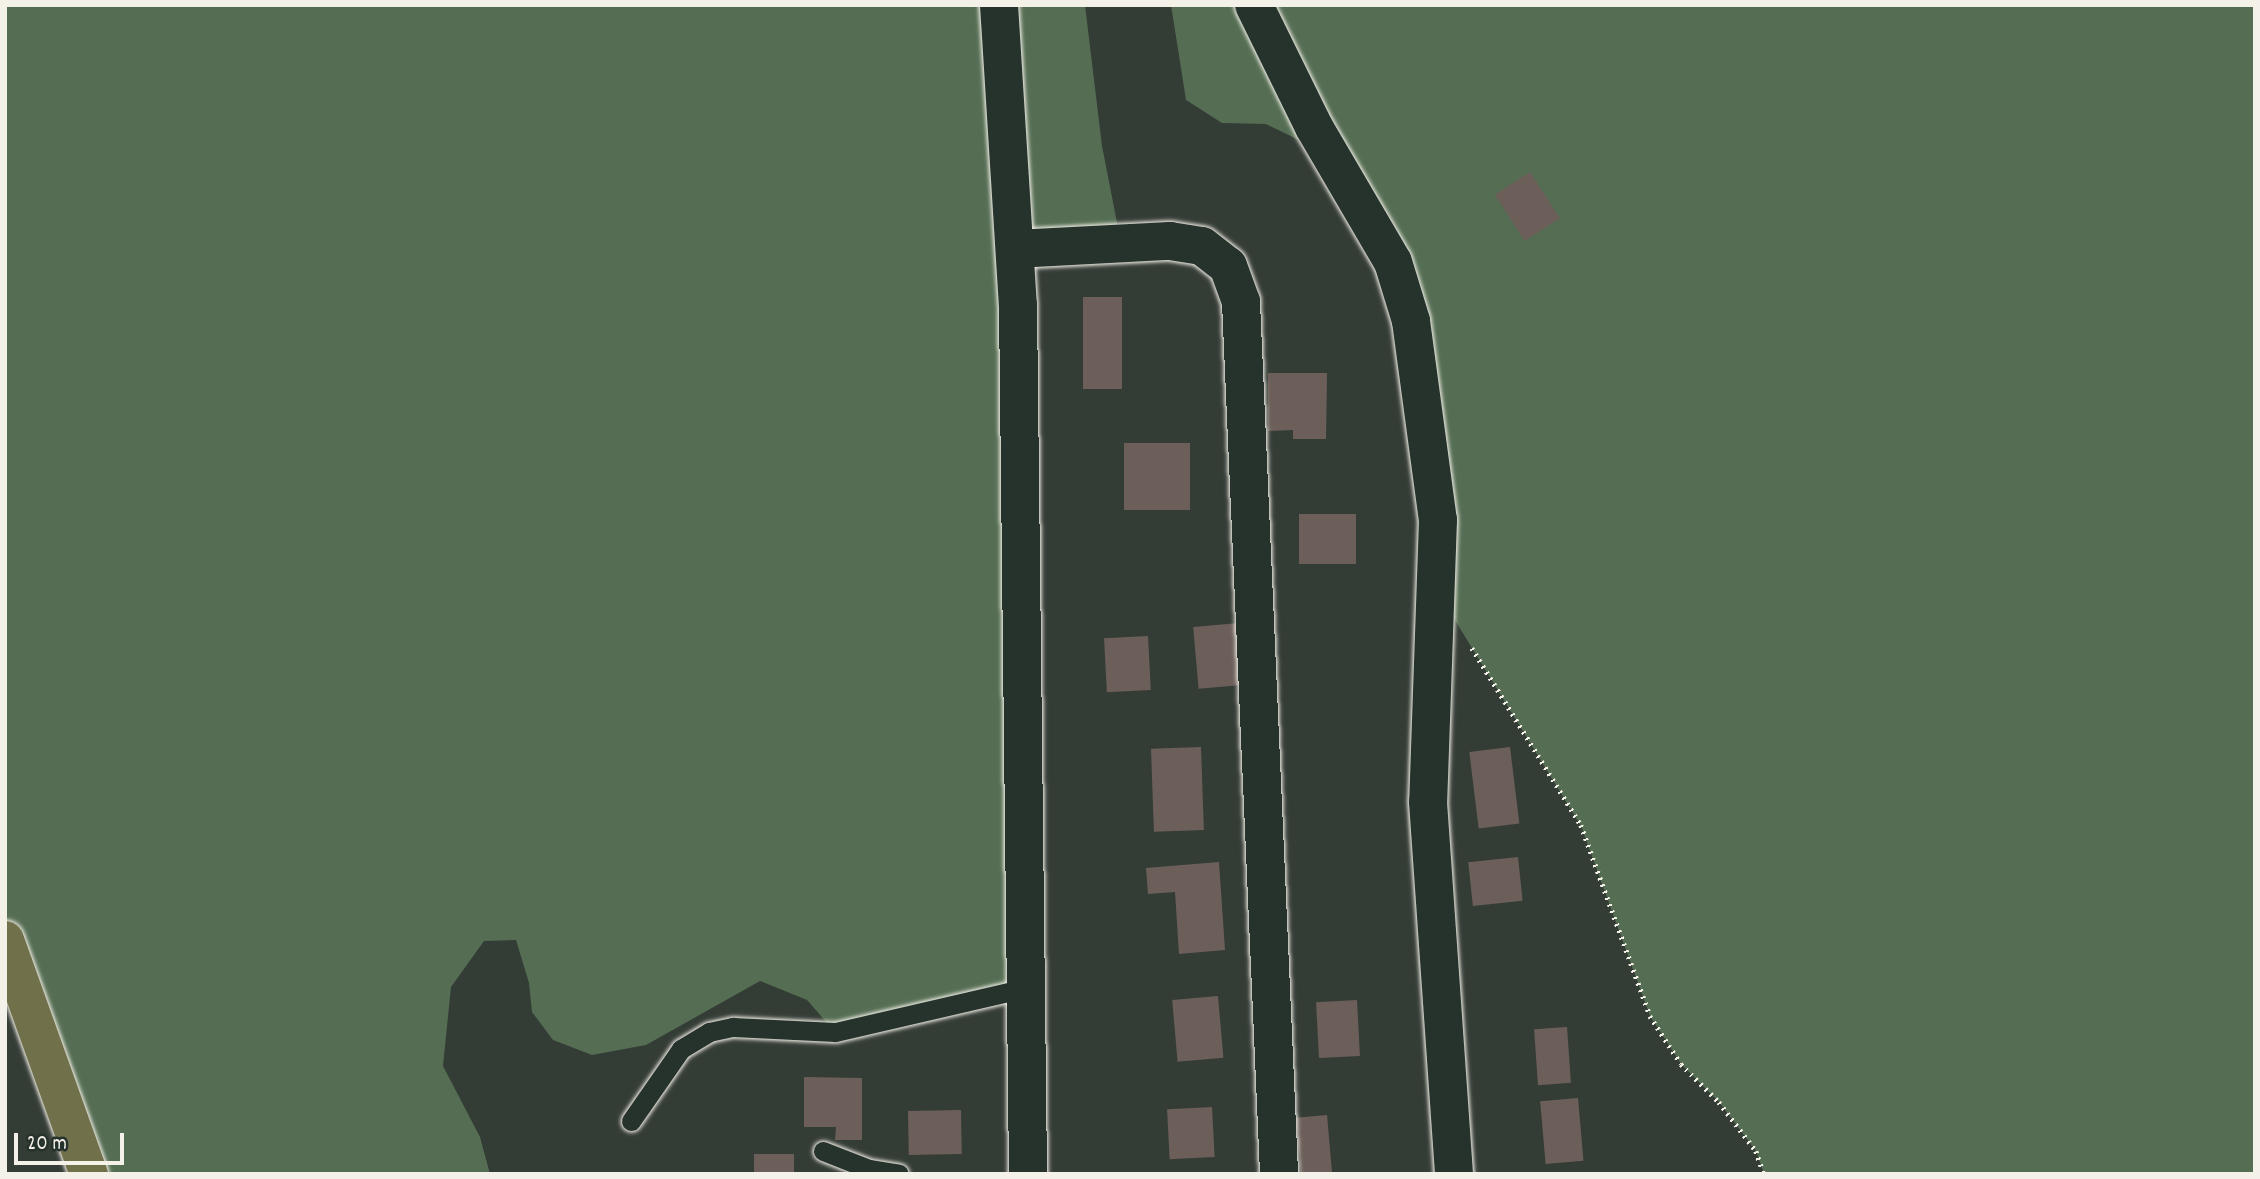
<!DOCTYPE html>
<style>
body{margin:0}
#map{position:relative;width:2260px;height:1179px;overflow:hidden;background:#343c36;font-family:Dekko,sans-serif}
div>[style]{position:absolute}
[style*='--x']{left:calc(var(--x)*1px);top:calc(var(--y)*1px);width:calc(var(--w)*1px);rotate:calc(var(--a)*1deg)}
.green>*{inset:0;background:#546d53}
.building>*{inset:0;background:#6c5f5a;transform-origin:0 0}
.path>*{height:4.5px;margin-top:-2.25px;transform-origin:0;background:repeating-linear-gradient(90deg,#f4f1e8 0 2px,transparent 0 7px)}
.roads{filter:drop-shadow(0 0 2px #f4f1e8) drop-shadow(0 0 2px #f4f1e8)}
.service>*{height:19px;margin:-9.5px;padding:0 9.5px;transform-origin:9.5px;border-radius:9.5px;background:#26332d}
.minor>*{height:38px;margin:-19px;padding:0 19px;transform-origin:19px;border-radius:19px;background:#26332d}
.primary>*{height:38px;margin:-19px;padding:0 19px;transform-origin:19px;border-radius:19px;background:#70704a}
span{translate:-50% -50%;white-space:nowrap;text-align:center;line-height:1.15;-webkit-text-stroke:5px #26332d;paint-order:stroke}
.frame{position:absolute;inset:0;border:7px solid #f4f1e8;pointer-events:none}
.scale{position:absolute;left:14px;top:1133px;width:110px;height:32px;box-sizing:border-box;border:4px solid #f4f1e8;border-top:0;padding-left:9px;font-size:21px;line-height:24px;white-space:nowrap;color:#f4f1e8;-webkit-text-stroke:5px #26332d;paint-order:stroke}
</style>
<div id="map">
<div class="green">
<i style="clip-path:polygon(5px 5px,1085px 5px,1102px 146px,1121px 243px,1015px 249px,1026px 988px,835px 1032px,807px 1000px,760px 981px,646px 1045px,592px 1055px,553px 1040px,532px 1012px,529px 983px,516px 940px,484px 941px,451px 987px,443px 1066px,480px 1137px,490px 1174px,89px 1174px,5px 940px)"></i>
<i style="clip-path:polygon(1171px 5px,2255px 5px,2255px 1174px,1764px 1174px,1756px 1151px,1719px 1102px,1681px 1064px,1650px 1016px,1581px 826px,1453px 617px,1411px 321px,1330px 155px,1266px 124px,1222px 123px,1186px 100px)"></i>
</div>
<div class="building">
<i style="left:1530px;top:172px;width:55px;height:42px;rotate:57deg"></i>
<i style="left:1083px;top:297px;width:39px;height:92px"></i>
<i style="clip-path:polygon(1268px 373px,1327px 373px,1326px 439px,1293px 439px,1293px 430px,1268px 431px)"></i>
<i style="left:1124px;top:443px;width:66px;height:67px"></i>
<i style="left:1356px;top:514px;width:50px;height:57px;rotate:90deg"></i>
<i style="left:1239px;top:623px;width:62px;height:46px;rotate:85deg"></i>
<i style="left:1148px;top:636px;width:54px;height:44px;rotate:87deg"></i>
<i style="left:1201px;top:747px;width:83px;height:50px;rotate:88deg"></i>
<i style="left:1510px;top:747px;width:77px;height:41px;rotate:83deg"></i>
<i style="left:1518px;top:857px;width:44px;height:50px;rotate:84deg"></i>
<i style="clip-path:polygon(1219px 862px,1225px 950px,1179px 954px,1175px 892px,1148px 894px,1146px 868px)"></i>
<i style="left:1218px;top:996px;width:62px;height:46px;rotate:85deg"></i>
<i style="left:1357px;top:1000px;width:56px;height:41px;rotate:87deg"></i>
<i style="left:1567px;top:1027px;width:56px;height:33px;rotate:86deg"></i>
<i style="clip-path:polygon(804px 1077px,862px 1078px,862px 1140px,835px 1140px,836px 1127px,804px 1127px)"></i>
<i style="left:1578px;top:1098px;width:63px;height:38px;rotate:85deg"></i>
<i style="left:1212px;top:1107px;width:50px;height:45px;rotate:87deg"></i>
<i style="left:961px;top:1110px;width:44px;height:53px;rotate:89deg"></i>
<i style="left:1327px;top:1115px;width:59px;height:31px;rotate:85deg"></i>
<i style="left:754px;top:1154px;width:40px;height:20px"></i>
</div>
<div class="path">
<i style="--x:1472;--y:648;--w:208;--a:58.4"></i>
<i style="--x:1581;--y:825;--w:203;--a:70.1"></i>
<i style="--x:1650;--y:1016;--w:57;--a:57.1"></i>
<i style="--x:1681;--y:1064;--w:54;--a:45"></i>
<i style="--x:1719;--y:1102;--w:61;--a:52.9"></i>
<i style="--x:1756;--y:1151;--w:24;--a:71"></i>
</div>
<div class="roads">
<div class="service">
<i style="--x:631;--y:1121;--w:88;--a:-55.2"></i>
<i style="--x:681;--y:1049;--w:33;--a:-31"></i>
<i style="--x:709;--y:1032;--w:25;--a:-12"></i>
<i style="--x:733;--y:1027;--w:102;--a:2.8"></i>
<i style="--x:835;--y:1032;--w:196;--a:-13"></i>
<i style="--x:823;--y:1151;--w:49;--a:21.4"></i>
<i style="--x:869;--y:1169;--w:30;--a:9"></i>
</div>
<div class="minor">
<i style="--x:999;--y:5;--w:301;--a:86.4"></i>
<i style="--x:1018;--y:305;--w:869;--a:89.34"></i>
<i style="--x:1254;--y:5;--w:136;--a:63.8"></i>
<i style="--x:1314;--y:127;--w:156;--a:59.7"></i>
<i style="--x:1393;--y:262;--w:62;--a:73"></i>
<i style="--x:1411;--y:321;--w:201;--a:82.3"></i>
<i style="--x:1438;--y:520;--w:282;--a:92"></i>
<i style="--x:1428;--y:802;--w:373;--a:86"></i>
<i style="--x:1015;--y:249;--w:155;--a:-3"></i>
<i style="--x:1170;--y:241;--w:32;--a:9"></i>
<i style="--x:1202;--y:246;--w:33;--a:38"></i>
<i style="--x:1228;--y:266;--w:38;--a:70"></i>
<i style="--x:1241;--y:302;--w:873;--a:87.5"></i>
</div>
<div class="primary">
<i style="--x:5;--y:940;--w:249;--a:70.3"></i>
</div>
</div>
<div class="frame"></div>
<div class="scale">20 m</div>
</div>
